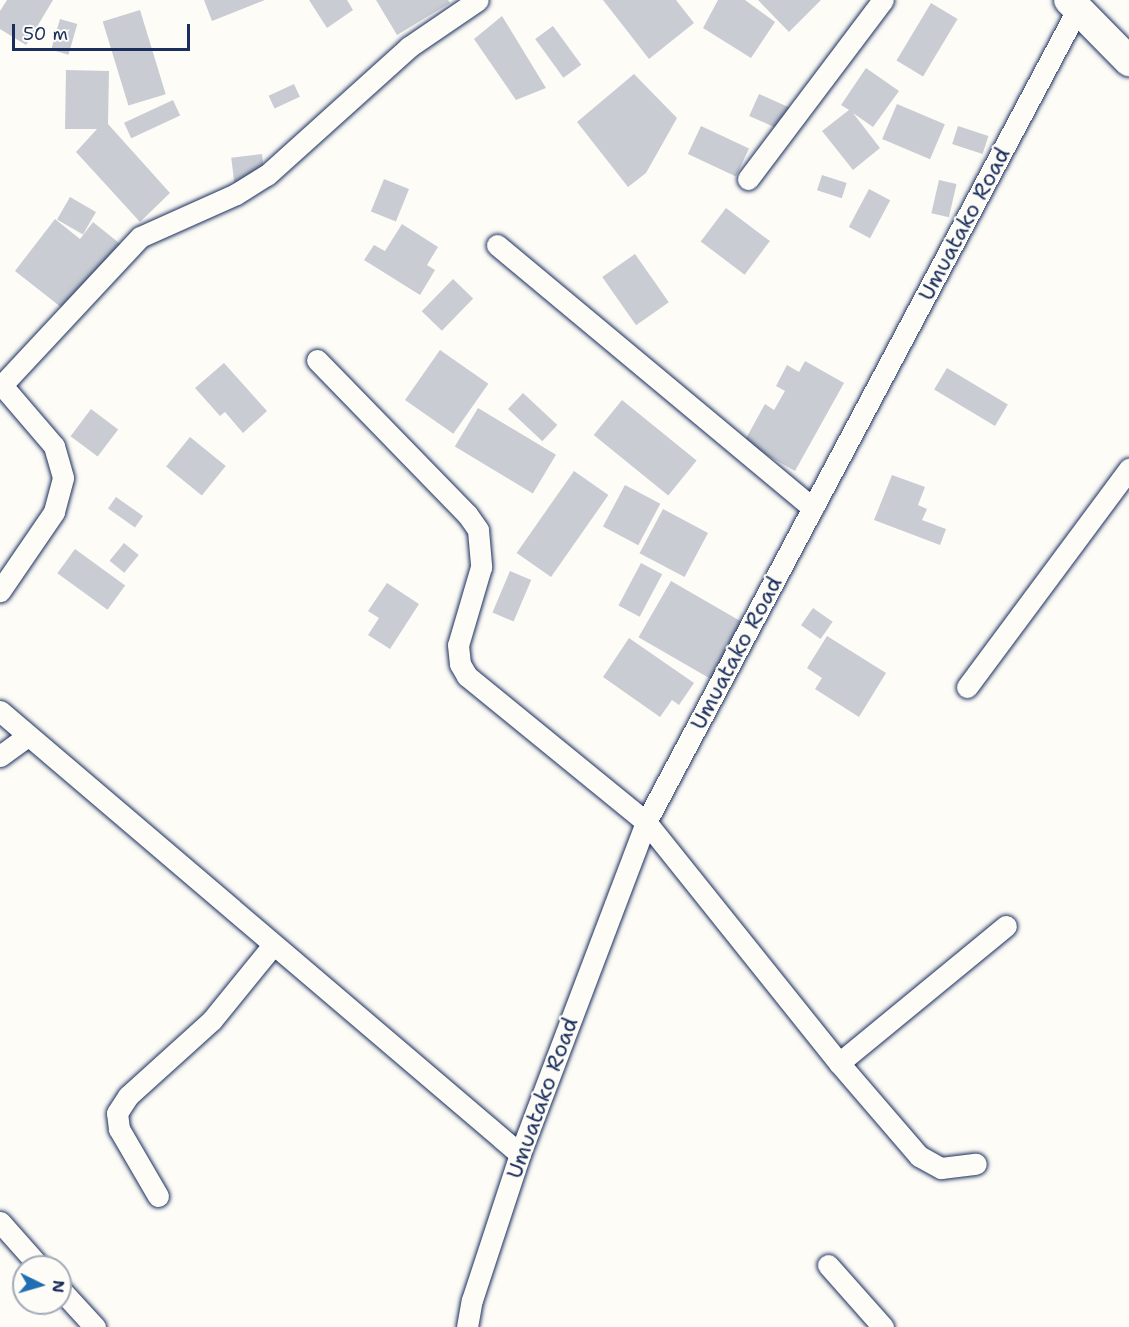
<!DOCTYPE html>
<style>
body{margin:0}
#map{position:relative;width:1129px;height:1327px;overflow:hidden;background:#fdfcf7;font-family:"Shantell Sans",sans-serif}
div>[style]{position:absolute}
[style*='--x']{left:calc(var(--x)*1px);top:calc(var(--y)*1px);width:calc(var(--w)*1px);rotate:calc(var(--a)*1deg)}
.building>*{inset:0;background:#c9ccd3;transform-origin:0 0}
.roads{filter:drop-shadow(0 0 2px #1b2f5e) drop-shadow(0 0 2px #1b2f5e)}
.street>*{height:21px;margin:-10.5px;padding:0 10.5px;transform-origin:10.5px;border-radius:10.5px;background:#fdfcf7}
.secondary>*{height:30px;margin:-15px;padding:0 15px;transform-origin:15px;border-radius:15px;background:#fdfcf7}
span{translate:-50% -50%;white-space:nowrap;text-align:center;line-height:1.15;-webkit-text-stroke:4.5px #fdfcf7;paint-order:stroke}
.street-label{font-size:22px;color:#1b2f5e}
.north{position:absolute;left:12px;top:1255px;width:60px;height:60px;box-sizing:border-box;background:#fdfcf7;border:2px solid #a3aaba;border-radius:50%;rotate:95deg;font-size:16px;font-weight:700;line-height:24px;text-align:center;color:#1b2f5e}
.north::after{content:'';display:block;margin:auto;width:21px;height:27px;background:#1f6fb2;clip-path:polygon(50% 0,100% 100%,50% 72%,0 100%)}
.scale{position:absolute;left:12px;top:24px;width:178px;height:27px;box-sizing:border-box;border:3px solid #1b2f5e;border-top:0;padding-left:8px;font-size:18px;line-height:21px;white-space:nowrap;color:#1b2f5e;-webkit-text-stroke:4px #fdfcf7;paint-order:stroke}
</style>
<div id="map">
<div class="building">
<i style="clip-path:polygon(7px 0,53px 0,26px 45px,0 29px,0 11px)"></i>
<i style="clip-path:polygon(204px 0,265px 0,212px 21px)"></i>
<i style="clip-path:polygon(309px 0,347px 0,353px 10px,327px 28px)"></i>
<i style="clip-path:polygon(376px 0,448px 0,450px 3px,397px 35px)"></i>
<i style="clip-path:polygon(603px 0,676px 0,694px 23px,649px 59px)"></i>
<i style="clip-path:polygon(718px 0,745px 0,775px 22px,751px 58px,703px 28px)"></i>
<i style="clip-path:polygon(758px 0,821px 0,789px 32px)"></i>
<i style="left:931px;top:3px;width:31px;height:67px;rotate:31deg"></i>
<i style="left:140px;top:10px;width:88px;height:39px;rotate:73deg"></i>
<i style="clip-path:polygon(502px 16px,546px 88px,516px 100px,474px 39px)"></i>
<i style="left:60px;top:19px;width:18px;height:32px;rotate:16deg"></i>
<i style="left:553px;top:26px;width:48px;height:22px;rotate:54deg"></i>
<i style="clip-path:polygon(866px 68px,899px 91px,873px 127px,853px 113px,880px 148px,853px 170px,822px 131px,849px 110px,841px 105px)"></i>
<i style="clip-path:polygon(66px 70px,109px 71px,108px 124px,170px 193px,140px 222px,76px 152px,97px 129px,65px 129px)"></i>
<i style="clip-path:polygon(634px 74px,677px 118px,646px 173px,628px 187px,577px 122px)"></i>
<i style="left:294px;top:84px;width:14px;height:28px;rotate:65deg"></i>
<i style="left:759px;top:94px;width:35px;height:24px;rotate:24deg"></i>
<i style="left:173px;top:100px;width:17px;height:54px;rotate:65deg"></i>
<i style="left:897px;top:104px;width:52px;height:38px;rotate:23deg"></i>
<i style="left:701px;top:126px;width:53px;height:31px;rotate:25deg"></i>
<i style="left:958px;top:126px;width:32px;height:19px;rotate:18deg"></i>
<i style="left:262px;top:154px;width:26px;height:31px;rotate:83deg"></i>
<i style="left:822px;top:175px;width:26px;height:16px;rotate:18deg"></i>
<i style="left:384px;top:179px;width:27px;height:35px;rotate:22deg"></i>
<i style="left:939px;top:180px;width:18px;height:34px;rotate:13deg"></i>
<i style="left:869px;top:189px;width:24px;height:43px;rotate:28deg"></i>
<i style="left:70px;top:197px;width:30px;height:26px;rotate:30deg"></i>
<i style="left:726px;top:208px;width:55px;height:42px;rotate:37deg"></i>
<i style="clip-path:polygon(55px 219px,80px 239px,93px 222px,124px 247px,71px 315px,15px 271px)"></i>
<i style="clip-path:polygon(402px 224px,438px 247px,427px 265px,435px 270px,420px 295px,364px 260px,374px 245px,385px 251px)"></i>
<i style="left:635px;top:254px;width:59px;height:40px;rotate:55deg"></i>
<i style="left:453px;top:279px;width:28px;height:45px;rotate:44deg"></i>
<i style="left:440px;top:350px;width:59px;height:61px;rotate:35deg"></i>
<i style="clip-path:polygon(805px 361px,844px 383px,795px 471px,744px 442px,765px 404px,774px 410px,785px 391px,776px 386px,787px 365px,799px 372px)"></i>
<i style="clip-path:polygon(224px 363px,267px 411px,243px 433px,225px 412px,220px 416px,195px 388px)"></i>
<i style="left:947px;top:368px;width:71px;height:25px;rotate:31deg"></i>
<i style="left:523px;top:393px;width:47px;height:22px;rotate:43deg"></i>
<i style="left:622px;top:400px;width:96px;height:45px;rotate:39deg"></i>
<i style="left:478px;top:408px;width:91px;height:45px;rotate:31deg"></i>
<i style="left:91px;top:409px;width:34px;height:34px;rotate:37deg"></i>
<i style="left:190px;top:437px;width:46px;height:38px;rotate:39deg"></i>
<i style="left:574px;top:471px;width:42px;height:100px;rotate:35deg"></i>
<i style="clip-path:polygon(892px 475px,925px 487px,918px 505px,927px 509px,922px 520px,946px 529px,940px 545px,874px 520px)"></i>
<i style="left:625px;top:485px;width:40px;height:47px;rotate:28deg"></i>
<i style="left:116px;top:497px;width:33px;height:14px;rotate:35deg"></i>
<i style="left:663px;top:509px;width:51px;height:50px;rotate:28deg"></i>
<i style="left:124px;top:543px;width:19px;height:23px;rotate:39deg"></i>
<i style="left:75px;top:549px;width:62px;height:30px;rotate:36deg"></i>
<i style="left:641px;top:563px;width:24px;height:48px;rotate:28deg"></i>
<i style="left:510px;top:571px;width:23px;height:45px;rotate:23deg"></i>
<i style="left:671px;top:581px;width:84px;height:65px;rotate:30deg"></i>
<i style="clip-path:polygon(387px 583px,419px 604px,390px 649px,368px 635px,379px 618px,368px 611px)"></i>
<i style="left:813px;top:608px;width:24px;height:21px;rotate:35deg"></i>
<i style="clip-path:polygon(827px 636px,886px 673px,859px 717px,815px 689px,822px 678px,807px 668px)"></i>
<i style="clip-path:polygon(629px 638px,694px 683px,679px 705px,672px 700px,660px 717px,603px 677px)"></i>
</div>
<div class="roads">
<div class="street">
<i style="--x:748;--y:179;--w:224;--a:-53"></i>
<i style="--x:497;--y:245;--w:411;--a:39.8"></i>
<i style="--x:317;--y:360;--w:215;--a:45.8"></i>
<i style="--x:467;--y:514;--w:19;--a:55"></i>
<i style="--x:478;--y:530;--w:37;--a:85"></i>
<i style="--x:481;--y:567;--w:81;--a:106.4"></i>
<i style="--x:458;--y:645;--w:19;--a:84"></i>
<i style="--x:460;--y:664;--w:14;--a:60"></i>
<i style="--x:467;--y:676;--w:231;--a:39.2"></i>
<i style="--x:646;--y:822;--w:309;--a:51.3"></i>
<i style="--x:839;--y:1063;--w:123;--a:49.3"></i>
<i style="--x:919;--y:1156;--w:25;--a:29"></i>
<i style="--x:941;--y:1168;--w:35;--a:-7"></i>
<i style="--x:0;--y:383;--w:83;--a:49.4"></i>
<i style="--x:54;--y:446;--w:33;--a:74"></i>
<i style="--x:63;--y:478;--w:35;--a:105"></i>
<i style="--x:54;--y:512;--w:96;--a:124.4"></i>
<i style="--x:2;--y:385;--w:202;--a:-47"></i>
<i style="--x:140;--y:237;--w:105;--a:-24.1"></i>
<i style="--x:236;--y:194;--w:36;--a:-32"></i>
<i style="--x:267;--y:175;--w:191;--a:-42"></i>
<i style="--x:409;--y:47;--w:83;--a:-34.3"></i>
<i style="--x:967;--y:687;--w:272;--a:-53.4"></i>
<i style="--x:0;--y:711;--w:683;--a:40.43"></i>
<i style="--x:0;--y:756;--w:32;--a:-36"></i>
<i style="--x:839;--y:1063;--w:216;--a:-39.4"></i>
<i style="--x:158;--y:1196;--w:78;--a:-120.2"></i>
<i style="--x:119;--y:1129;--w:16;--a:-97"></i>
<i style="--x:117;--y:1113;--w:20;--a:-57"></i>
<i style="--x:128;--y:1096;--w:113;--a:-42.1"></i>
<i style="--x:212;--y:1020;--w:97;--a:-50.9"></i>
<i style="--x:0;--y:1222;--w:60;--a:48.4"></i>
<i style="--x:828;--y:1265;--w:83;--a:48.4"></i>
<i style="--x:60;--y:1289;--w:52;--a:47.4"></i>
<i style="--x:467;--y:1327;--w:27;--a:-80"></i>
<i style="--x:472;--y:1300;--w:154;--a:-71.8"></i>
<i style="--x:520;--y:1154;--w:355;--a:-69.2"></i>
<i style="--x:646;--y:822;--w:919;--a:-62.04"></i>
</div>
<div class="secondary">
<i style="--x:1069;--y:0;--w:86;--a:45.5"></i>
</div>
</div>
<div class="street-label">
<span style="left:964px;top:224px;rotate:-62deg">Umuatako Road</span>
<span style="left:736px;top:653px;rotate:-62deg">Umuatako Road</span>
<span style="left:542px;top:1098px;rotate:-70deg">Umuatako Road</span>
</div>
<div class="north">N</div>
<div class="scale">50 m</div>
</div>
